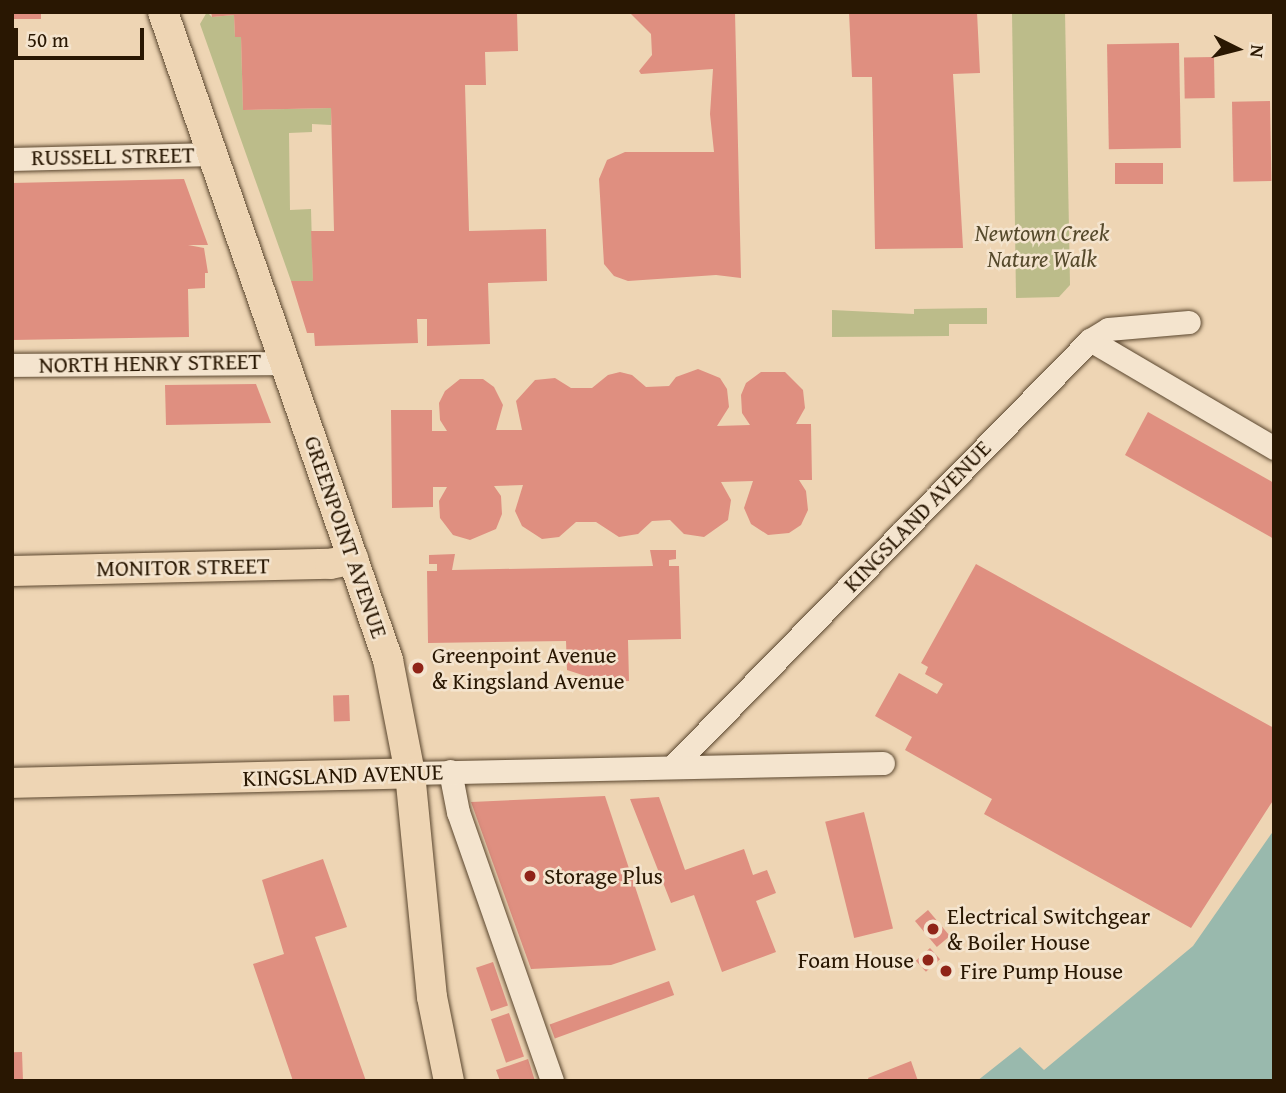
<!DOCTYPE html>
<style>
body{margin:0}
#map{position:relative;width:1286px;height:1093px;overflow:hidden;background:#eed5b4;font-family:"Gentium Book Plus",serif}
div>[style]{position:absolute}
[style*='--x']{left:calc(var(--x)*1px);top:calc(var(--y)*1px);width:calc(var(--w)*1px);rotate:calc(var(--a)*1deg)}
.green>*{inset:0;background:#bcbc8a}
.water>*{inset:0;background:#99b9ad}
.building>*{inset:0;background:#df8f80;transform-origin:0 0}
.roads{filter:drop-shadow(0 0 2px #5a462e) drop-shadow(0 0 2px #5a462e)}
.minor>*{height:23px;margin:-11.5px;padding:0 11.5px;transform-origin:11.5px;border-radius:11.5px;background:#f4e4ce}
.major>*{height:30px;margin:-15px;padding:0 15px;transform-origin:15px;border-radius:15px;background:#eed5b4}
.dots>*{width:19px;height:19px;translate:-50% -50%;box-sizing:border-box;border:4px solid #f4e4ce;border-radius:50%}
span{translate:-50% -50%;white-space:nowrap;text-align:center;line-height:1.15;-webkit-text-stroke:5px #f4e4ce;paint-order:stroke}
.street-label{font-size:23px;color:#291702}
.park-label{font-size:23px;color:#55492b;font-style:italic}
.poi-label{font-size:23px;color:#291702}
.left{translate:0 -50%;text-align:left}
.right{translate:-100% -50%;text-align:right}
.frame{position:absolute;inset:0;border:14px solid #291702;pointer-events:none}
.north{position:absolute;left:1202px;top:14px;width:70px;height:70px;-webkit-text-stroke:5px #f4e4ce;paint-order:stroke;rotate:96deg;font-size:19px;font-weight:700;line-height:28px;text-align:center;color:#291702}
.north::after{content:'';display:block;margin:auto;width:24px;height:32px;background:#291702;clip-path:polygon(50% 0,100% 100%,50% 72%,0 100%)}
.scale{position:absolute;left:14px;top:28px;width:130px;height:32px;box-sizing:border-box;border:4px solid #291702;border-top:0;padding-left:9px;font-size:21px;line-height:24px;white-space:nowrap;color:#291702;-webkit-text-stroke:5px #f4e4ce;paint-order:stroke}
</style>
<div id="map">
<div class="green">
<i style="clip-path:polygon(207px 12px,212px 17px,234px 15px,235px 37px,241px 37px,243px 110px,331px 108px,331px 125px,312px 124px,312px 132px,289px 133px,290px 210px,311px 209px,313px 281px,291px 281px,200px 24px)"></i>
<i style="clip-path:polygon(1012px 12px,1065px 12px,1070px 285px,1059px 297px,1016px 298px)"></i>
<i style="clip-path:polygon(987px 308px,987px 324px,949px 324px,949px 336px,832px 337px,832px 310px,914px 314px,914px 309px)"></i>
</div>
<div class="water">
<i style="clip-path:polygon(1274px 830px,1274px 1081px,977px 1081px,1020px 1047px,1044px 1070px,1193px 946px)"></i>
</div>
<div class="building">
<i style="left:12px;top:12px;width:29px;height:7px"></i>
<i style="clip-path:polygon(211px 12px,517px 12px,518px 51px,485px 52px,486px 85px,465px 85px,469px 231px,546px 229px,547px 281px,488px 283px,490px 344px,427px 346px,427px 319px,417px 319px,418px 343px,315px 346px,314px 333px,307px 333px,291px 281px,313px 281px,311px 231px,334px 231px,331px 108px,243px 110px,241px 37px,235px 37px,234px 15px,212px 17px)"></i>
<i style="clip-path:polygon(629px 12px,735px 12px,741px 278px,716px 275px,628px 281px,614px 276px,604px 264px,599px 179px,607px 160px,625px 152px,714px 152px,710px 114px,713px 69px,641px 74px,639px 71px,652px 55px,651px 34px)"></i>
<i style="clip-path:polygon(849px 12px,977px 12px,980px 73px,953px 74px,963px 248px,875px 249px,872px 77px,852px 77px)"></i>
<i style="left:1179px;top:43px;width:105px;height:72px;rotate:89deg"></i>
<i style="left:1214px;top:57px;width:41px;height:30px;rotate:89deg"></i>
<i style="left:1270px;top:101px;width:80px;height:38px;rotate:89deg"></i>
<i style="left:1115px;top:163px;width:48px;height:21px"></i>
<i style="clip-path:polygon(184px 179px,208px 245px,188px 245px,204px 248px,208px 273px,205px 273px,205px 288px,188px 289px,189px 337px,12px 340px,12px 183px)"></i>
<i style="clip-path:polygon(698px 369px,720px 378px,727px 389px,729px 407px,717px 426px,750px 425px,742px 413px,741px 395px,746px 383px,761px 372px,785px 372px,803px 390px,805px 408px,796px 424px,811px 424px,812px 480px,799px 480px,806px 491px,808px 510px,801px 525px,789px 533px,768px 535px,751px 524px,744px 508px,753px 481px,721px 482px,731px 500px,728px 520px,704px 537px,684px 534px,670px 520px,652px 521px,638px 534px,619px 537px,596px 522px,576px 522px,559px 537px,542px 539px,522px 526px,515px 511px,523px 485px,494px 486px,501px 496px,502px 514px,496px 529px,470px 540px,453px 535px,440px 518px,439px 501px,447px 487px,433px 487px,433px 507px,392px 508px,391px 410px,432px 410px,432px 431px,447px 431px,440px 420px,439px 403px,445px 391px,460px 379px,483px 379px,494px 387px,503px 405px,496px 430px,522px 430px,516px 401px,535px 380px,555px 378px,571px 388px,592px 388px,608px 375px,620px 372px,632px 375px,646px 387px,669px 386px,676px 377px)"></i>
<i style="clip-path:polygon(256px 384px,271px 423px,166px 425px,165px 385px)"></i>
<i style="clip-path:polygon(1148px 412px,1274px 483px,1274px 539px,1125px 455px)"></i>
<i style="clip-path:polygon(650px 550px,676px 550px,676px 559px,669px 560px,669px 566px,679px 566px,681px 639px,628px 640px,629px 681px,604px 682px,567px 670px,566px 641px,428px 643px,427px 571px,437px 571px,437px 564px,429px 564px,429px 555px,455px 554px,452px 570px,653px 566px)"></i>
<i style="clip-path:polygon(976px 564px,1274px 728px,1274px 799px,1191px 928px,984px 814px,992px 799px,905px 750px,912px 737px,875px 716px,899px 673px,937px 694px,943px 684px,925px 674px,928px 667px,921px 663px)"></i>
<i style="left:349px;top:695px;width:26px;height:16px;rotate:88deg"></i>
<i style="clip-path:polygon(605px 796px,656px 950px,611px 965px,531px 969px,471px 802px)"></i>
<i style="clip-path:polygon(659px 797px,685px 870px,744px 849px,753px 875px,767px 870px,776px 893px,756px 901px,776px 952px,722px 972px,694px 895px,671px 903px,630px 799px)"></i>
<i style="left:864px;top:812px;width:120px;height:40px;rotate:76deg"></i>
<i style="clip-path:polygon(323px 859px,347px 927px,315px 937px,366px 1081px,293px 1081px,253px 964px,284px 954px,262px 880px)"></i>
<i style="left:928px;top:910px;width:34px;height:17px;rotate:50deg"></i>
<i style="left:930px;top:948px;width:15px;height:19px;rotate:48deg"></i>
<i style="left:493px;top:962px;width:46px;height:18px;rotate:71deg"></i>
<i style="left:669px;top:981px;width:15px;height:127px;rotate:70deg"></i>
<i style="left:509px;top:1013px;width:46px;height:19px;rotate:71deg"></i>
<i style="left:22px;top:1052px;width:29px;height:10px;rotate:88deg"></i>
<i style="clip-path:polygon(528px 1059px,535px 1081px,500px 1081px,496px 1070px)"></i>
<i style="clip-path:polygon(911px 1061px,918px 1081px,869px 1081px,868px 1078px)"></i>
</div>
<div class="roads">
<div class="minor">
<i style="--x:12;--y:159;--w:201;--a:-1.4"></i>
<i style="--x:1090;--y:340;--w:213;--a:30.4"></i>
<i style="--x:12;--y:365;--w:275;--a:-0.4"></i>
<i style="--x:673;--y:766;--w:596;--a:-45.61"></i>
<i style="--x:1090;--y:340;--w:21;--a:-31"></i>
<i style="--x:1108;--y:329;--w:81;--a:-4.9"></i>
<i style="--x:450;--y:771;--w:42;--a:79"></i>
<i style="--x:458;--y:812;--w:285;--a:70.7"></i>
<i style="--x:410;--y:773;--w:473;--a:-1.2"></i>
</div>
<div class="major">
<i style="--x:163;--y:12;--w:686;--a:70.85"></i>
<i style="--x:388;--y:660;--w:115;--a:79"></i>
<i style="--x:410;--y:773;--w:225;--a:84.4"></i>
<i style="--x:432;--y:997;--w:86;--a:78.6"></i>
<i style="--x:12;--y:571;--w:318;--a:-1.3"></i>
<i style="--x:330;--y:564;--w:24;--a:-12"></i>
<i style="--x:12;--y:783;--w:398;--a:-1.4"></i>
</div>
</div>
<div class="dots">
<i style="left:418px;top:668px;background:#8f2418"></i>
<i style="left:530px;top:876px;background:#8f2418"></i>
<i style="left:933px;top:929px;background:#8f2418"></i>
<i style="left:928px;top:960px;background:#8f2418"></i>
<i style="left:946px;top:971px;background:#8f2418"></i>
</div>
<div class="street-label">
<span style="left:113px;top:156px;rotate:-1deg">RUSSELL STREET</span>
<span style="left:150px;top:363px;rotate:-1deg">NORTH HENRY STREET</span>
<span style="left:917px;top:516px;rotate:-46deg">KINGSLAND AVENUE</span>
<span style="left:346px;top:537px;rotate:71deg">GREENPOINT AVENUE</span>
<span style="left:183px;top:567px;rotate:-1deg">MONITOR STREET</span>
<span style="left:343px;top:775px;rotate:-2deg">KINGSLAND AVENUE</span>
</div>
<div class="park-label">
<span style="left:1042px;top:246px">Newtown Creek<br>Nature Walk</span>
</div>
<div class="poi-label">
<span class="left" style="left:432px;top:668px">Greenpoint Avenue<br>&amp; Kingsland Avenue</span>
<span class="left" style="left:544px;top:876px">Storage Plus</span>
<span class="left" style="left:947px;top:929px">Electrical Switchgear<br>&amp; Boiler House</span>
<span class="right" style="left:914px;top:960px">Foam House</span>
<span class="left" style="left:960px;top:971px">Fire Pump House</span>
</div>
<div class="frame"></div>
<div class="north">N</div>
<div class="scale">50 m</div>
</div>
